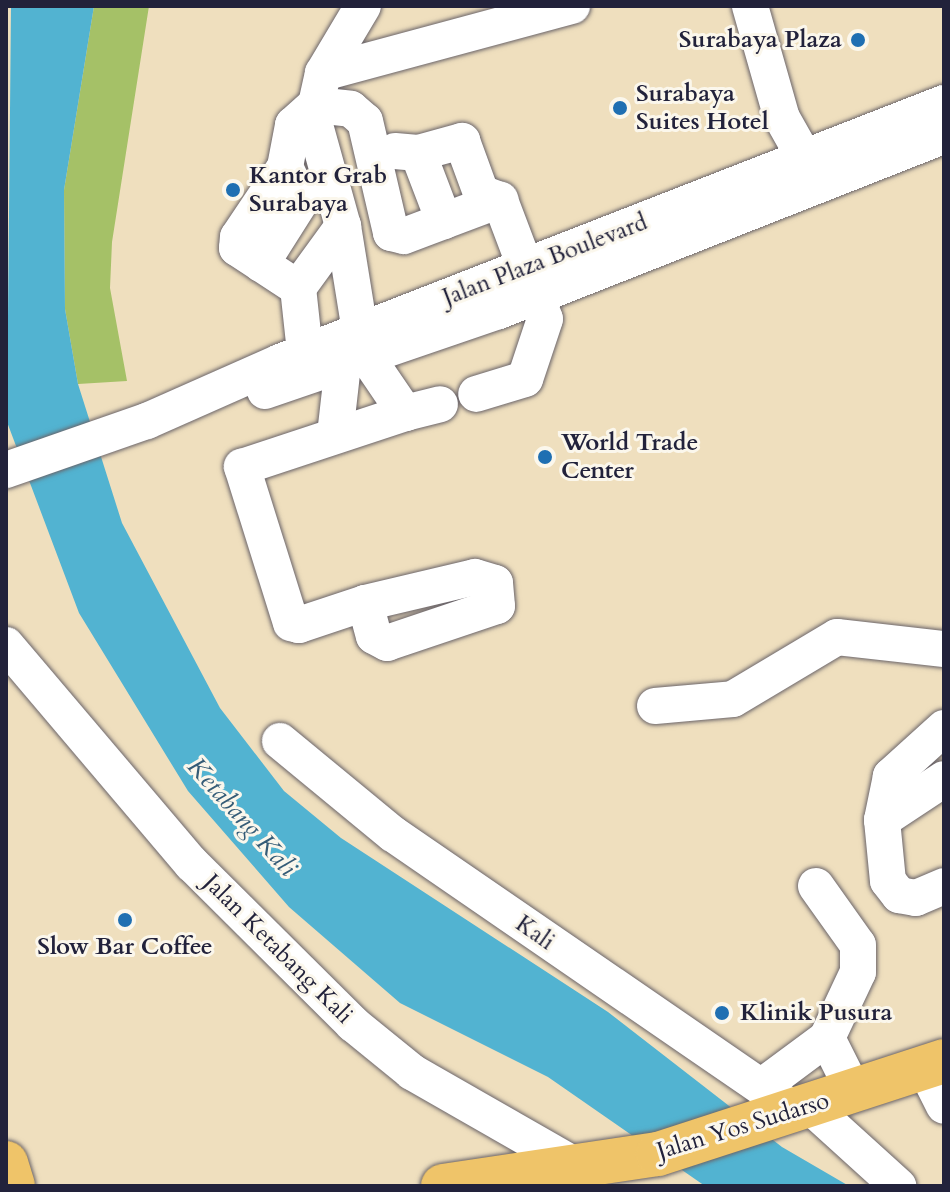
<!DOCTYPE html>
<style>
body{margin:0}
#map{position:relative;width:950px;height:1192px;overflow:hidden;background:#efdfbe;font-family:Cardo,serif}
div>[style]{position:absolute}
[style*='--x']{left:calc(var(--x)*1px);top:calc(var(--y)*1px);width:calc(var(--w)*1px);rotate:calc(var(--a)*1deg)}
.green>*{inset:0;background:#a5c167}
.water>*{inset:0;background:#52b3d1}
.roads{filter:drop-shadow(0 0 2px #6a6469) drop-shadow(0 0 2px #6a6469)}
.minor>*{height:36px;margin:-18px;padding:0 18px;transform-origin:18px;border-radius:18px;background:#fff}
.major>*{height:44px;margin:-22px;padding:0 22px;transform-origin:22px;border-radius:22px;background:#efc469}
.dots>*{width:22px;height:22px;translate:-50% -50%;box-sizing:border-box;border:4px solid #fbf7ec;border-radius:50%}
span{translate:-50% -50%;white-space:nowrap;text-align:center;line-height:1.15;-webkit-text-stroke:6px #fbf7ec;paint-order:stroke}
.poi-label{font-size:24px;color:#22223b;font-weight:700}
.right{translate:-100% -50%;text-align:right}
.left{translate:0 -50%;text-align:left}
.street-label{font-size:24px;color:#22223b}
.water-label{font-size:26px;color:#355c77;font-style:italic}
.frame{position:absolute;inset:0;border:8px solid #22223b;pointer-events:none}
</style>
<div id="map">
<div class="green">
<i style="clip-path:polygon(94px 6px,149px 6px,112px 242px,110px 288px,127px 381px,78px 384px,65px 309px,64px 190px)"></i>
</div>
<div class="water">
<i style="clip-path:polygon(11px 6px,94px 6px,64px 190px,65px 309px,78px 384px,122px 523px,220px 708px,284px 791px,341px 838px,608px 1012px,782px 1147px,849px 1186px,705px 1186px,548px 1077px,400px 1003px,289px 907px,188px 791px,79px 613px,7px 422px)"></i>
</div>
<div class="roads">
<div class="minor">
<i style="--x:750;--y:6;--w:116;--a:74.1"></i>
<i style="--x:782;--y:118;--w:71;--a:60.6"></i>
<i style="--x:323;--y:73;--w:258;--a:-15.1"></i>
<i style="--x:395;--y:151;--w:23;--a:5"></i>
<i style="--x:418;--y:153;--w:73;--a:69.1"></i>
<i style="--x:418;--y:153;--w:46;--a:-15.3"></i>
<i style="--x:462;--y:141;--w:55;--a:69.9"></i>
<i style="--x:481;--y:193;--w:20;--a:20"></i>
<i style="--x:500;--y:200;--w:127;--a:69.3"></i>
<i style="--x:545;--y:319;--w:63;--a:108.4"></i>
<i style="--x:525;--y:379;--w:51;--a:163"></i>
<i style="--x:261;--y:264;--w:75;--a:-57.6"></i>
<i style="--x:301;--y:201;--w:38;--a:-115"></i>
<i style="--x:298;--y:288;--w:73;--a:-146.7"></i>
<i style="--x:237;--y:248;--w:11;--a:-85"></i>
<i style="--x:238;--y:237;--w:84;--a:-56.1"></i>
<i style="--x:285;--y:167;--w:43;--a:-79.2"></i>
<i style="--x:293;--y:125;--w:30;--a:-42"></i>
<i style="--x:315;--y:105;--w:36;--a:6"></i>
<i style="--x:351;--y:109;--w:18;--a:41"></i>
<i style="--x:365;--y:121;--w:115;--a:76.9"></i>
<i style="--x:391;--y:233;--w:13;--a:13"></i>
<i style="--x:404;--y:236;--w:103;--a:-20.6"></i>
<i style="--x:360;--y:331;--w:106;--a:-99.2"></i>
<i style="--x:343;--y:226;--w:112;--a:-105.5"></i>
<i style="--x:313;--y:118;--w:46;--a:-77.5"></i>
<i style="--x:323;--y:73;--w:78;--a:-59.2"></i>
<i style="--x:305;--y:352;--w:64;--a:-96.2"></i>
<i style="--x:298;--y:288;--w:77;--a:-54"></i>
<i style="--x:367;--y:357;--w:68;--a:55.8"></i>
<i style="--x:405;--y:413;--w:36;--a:-14"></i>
<i style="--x:265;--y:391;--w:247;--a:-18.9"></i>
<i style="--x:499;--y:311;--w:478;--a:-21.5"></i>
<i style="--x:335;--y:435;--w:70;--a:-83.5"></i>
<i style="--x:6;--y:470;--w:149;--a:-19.2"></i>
<i style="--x:147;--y:421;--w:145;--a:-23.9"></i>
<i style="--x:280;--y:362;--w:713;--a:-21.31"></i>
<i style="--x:365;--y:603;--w:34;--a:75"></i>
<i style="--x:374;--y:636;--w:15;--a:28"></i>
<i style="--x:387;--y:643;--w:116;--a:-18.6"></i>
<i style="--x:497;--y:606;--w:23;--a:-95"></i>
<i style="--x:495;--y:583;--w:21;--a:-163"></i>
<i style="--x:475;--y:577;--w:113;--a:166.7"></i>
<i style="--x:365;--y:603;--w:70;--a:161.6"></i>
<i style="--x:299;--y:625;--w:8;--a:-166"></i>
<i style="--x:291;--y:623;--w:164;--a:-107.4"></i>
<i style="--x:242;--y:467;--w:172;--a:-18.3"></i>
<i style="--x:6;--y:645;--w:287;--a:49.7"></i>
<i style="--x:192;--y:864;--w:227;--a:44.8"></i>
<i style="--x:353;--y:1024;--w:76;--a:39.1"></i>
<i style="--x:412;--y:1072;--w:183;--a:29.8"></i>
<i style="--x:655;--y:706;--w:78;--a:-5.1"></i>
<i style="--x:733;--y:699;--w:121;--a:-30.8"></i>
<i style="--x:837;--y:637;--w:108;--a:6.4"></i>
<i style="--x:944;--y:728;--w:72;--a:137.8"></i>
<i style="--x:891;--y:776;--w:45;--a:101.6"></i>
<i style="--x:882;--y:820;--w:61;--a:84.4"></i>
<i style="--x:888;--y:881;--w:18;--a:52"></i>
<i style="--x:899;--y:895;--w:17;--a:10"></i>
<i style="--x:916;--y:898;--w:30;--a:-23"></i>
<i style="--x:280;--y:741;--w:146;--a:39.5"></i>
<i style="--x:393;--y:834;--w:490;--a:34.5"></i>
<i style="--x:882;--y:820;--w:74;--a:-33.5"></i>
<i style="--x:816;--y:886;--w:72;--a:54.6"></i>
<i style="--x:858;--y:945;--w:27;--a:90"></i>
<i style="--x:858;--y:972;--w:73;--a:115.2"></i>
<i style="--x:827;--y:1038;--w:60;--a:63.4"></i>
<i style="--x:925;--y:1068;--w:42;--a:63.4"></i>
<i style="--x:765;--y:1084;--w:77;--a:-36.6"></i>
<i style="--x:811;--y:1107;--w:118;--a:42.2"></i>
</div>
<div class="major">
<i style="--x:6;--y:1163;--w:24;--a:73"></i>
<i style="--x:443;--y:1186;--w:217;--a:-8.5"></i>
<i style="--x:658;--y:1154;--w:301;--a:-18"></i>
</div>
</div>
<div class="dots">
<i style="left:858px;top:40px;background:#1f6fb2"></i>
<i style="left:620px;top:108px;background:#1f6fb2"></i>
<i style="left:233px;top:190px;background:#1f6fb2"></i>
<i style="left:545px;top:457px;background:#1f6fb2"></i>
<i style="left:125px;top:920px;background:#1f6fb2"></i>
<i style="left:722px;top:1013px;background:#1f6fb2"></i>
</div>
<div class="poi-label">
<span class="right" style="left:842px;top:40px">Surabaya Plaza</span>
<span class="left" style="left:636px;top:108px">Surabaya<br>Suites Hotel</span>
<span class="left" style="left:249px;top:190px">Kantor Grab<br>Surabaya</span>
<span class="left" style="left:561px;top:457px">World Trade<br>Center</span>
<span style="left:125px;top:947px">Slow Bar Coffee</span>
<span class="left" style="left:740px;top:1013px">Klinik Pusura</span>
</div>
<div class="street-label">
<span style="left:545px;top:260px;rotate:-21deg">Jalan Plaza Boulevard</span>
<span style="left:535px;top:933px;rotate:35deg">Kali</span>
<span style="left:278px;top:949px;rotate:45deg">Jalan Ketabang Kali</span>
<span style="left:743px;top:1126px;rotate:-17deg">Jalan Yos Sudarso</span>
</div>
<div class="water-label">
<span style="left:242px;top:817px;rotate:48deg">Ketabang Kali</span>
</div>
<div class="frame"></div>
</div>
